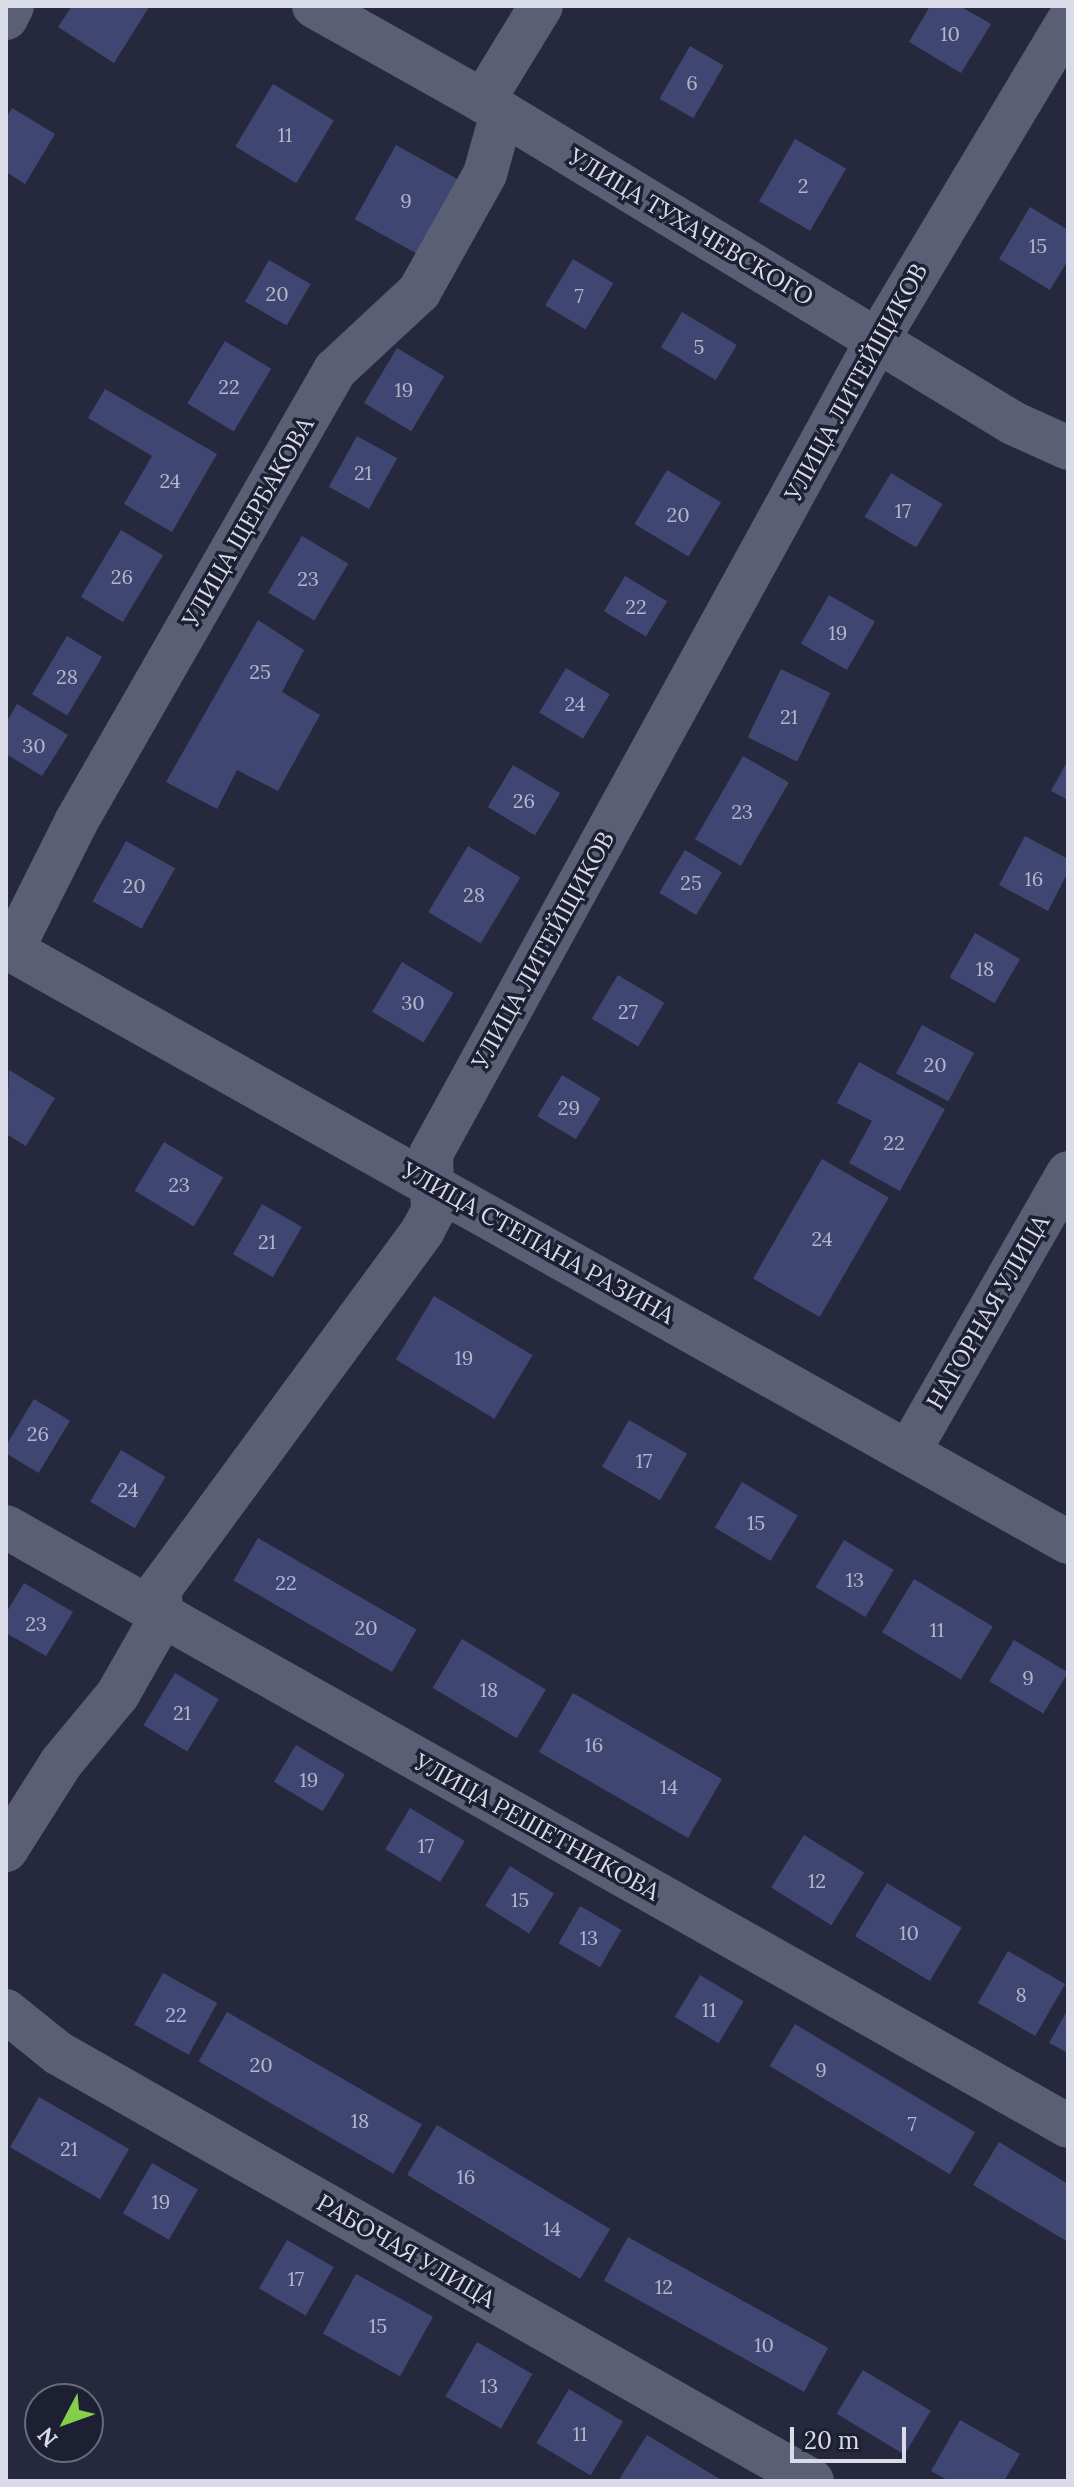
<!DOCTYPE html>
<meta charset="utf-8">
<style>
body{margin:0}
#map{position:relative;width:1074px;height:2487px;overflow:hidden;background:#26293d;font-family:Lora,serif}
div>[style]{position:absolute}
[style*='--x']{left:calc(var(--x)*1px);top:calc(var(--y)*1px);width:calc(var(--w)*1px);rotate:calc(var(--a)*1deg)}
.building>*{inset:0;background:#404672;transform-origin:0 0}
.minor>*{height:44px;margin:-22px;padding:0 22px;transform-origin:22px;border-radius:22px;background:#5b5f76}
span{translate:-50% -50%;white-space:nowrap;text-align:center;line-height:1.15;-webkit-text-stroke:7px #1d2032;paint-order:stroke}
.number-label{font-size:20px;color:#b3b6ca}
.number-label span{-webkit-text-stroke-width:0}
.street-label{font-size:24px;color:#d9dbe8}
.frame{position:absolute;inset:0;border:8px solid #d9dbe8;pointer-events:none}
.north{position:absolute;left:24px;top:2383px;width:80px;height:80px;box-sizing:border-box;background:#1d2032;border:2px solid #686b7b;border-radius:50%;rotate:229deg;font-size:22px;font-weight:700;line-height:32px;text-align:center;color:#d9dbe8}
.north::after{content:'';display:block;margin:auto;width:28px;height:36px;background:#86cf4b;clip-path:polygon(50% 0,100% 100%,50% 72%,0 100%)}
.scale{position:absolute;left:790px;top:2427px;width:116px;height:36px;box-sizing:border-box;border:4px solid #d9dbe8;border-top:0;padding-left:10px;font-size:24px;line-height:28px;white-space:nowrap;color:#d9dbe8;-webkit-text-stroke:6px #1d2032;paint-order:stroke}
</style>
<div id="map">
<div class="building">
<i style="clip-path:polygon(72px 6px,147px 6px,149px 7px,114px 63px,58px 27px)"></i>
<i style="clip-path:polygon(930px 6px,960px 6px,991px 24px,961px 73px,909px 42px)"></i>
<i style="left:690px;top:46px;width:39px;height:61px;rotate:30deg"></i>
<i style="left:273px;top:84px;width:71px;height:73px;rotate:31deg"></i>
<i style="clip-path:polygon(12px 108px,55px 134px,25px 184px,6px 172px,6px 118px)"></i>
<i style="left:795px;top:139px;width:59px;height:72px;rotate:30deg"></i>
<i style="left:396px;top:145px;width:71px;height:85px;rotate:29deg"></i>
<i style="clip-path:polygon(1030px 207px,1068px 230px,1068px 260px,1050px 290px,999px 259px)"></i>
<i style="left:573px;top:259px;width:47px;height:54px;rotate:31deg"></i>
<i style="left:269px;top:260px;width:48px;height:48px;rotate:30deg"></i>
<i style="left:682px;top:312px;width:64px;height:41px;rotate:31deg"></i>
<i style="left:225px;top:341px;width:54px;height:73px;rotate:31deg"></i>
<i style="left:397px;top:348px;width:55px;height:64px;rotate:31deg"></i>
<i style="clip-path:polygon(105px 389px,217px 454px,172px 532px,124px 504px,152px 456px,88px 418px)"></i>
<i style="left:357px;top:436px;width:46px;height:58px;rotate:29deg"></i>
<i style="left:667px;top:470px;width:63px;height:63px;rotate:31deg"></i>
<i style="left:891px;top:473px;width:60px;height:51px;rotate:31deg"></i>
<i style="left:121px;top:530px;width:49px;height:78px;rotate:31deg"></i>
<i style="left:302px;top:536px;width:54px;height:66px;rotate:31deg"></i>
<i style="left:625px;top:576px;width:49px;height:41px;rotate:31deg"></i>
<i style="left:829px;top:595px;width:53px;height:56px;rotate:30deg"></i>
<i style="clip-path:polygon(258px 620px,304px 650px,282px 692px,320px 715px,278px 791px,237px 770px,217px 809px,166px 782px)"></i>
<i style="left:67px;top:636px;width:41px;height:68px;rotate:31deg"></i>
<i style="left:566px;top:668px;width:51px;height:52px;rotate:31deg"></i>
<i style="left:781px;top:669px;width:55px;height:76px;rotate:26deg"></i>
<i style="clip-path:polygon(17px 704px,68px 735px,42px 776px,6px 754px,6px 723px)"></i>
<i style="left:743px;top:756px;width:53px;height:96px;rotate:30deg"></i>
<i style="clip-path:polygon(1068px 760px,1068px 800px,1051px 791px)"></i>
<i style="left:513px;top:765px;width:55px;height:49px;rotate:31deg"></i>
<i style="clip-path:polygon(1025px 836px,1068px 859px,1068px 872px,1048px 911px,999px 885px)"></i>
<i style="left:126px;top:841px;width:56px;height:69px;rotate:29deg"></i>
<i style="left:468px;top:846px;width:61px;height:77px;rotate:31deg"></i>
<i style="left:685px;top:850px;width:43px;height:50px;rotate:31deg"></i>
<i style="left:975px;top:933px;width:52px;height:51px;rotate:30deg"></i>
<i style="left:402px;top:962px;width:60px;height:58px;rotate:31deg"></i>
<i style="left:618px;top:975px;width:54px;height:51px;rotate:31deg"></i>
<i style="left:922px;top:1025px;width:59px;height:55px;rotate:28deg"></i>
<i style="clip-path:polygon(859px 1062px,945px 1109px,900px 1191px,849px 1163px,872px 1121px,837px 1103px)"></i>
<i style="clip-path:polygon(9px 1070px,55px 1098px,26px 1146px,6px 1134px)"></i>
<i style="left:562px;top:1075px;width:45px;height:48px;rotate:31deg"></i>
<i style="left:164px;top:1142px;width:69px;height:57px;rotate:31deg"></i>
<i style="left:822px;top:1159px;width:77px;height:138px;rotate:30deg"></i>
<i style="left:262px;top:1204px;width:46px;height:58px;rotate:30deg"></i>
<i style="left:434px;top:1296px;width:115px;height:74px;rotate:31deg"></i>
<i style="left:34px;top:1399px;width:42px;height:61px;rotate:31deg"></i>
<i style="left:629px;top:1420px;width:67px;height:54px;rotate:30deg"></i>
<i style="left:121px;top:1450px;width:52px;height:60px;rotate:31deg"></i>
<i style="left:742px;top:1482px;width:65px;height:53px;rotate:31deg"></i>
<i style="left:258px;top:1538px;width:183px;height:49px;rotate:30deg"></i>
<i style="left:844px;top:1540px;width:58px;height:55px;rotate:31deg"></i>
<i style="left:914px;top:1579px;width:92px;height:62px;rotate:31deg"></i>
<i style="clip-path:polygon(24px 1583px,73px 1612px,46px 1656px,6px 1633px,6px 1613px)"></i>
<i style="left:462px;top:1639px;width:98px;height:57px;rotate:31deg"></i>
<i style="left:1014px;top:1640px;width:63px;height:48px;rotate:31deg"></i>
<i style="left:175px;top:1673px;width:51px;height:61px;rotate:31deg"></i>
<i style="left:573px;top:1693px;width:172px;height:68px;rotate:30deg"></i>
<i style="left:296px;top:1745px;width:57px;height:43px;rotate:31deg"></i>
<i style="left:410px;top:1808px;width:64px;height:48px;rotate:31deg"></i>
<i style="left:804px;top:1835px;width:71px;height:62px;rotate:32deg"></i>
<i style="left:510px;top:1866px;width:52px;height:47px;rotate:32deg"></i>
<i style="left:887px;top:1883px;width:87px;height:62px;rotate:31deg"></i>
<i style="left:580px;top:1906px;width:48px;height:43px;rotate:30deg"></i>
<i style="left:1008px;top:1951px;width:66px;height:60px;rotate:30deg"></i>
<i style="left:163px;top:1973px;width:62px;height:59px;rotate:29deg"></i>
<i style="left:700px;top:1975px;width:51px;height:49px;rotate:31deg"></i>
<i style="clip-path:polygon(1068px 2009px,1068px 2053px,1049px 2043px)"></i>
<i style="left:227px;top:2012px;width:225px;height:57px;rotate:30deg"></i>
<i style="left:795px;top:2024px;width:210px;height:49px;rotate:31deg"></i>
<i style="left:39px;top:2097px;width:104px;height:58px;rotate:30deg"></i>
<i style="left:437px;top:2125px;width:202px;height:58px;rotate:31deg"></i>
<i style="clip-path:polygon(999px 2142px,1068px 2184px,1068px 2242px,973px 2185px)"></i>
<i style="left:152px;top:2163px;width:53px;height:58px;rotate:30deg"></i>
<i style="left:628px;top:2237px;width:229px;height:50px;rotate:29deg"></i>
<i style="left:287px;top:2240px;width:54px;height:56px;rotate:30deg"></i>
<i style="left:356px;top:2274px;width:88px;height:68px;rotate:29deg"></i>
<i style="left:477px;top:2342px;width:64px;height:63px;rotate:30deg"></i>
<i style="left:863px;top:2370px;width:79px;height:51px;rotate:31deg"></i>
<i style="left:569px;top:2389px;width:63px;height:63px;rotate:31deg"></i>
<i style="clip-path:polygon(960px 2420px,1020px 2454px,1004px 2481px,949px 2481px,931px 2471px)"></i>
<i style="clip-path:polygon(647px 2435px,723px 2481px,618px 2481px)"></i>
</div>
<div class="minor">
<i style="--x:314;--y:6;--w:194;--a:29.3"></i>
<i style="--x:483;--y:101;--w:620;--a:31.28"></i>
<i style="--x:1013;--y:423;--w:60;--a:24.4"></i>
<i style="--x:6;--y:18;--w:13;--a:-63"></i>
<i style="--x:483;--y:101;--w:111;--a:-58.6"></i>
<i style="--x:6;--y:947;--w:1217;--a:29.26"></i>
<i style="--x:12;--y:950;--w:143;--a:-63.4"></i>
<i style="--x:76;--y:822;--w:521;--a:-60.19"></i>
<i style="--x:335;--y:370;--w:115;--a:-42.9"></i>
<i style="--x:419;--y:292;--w:135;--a:-60.8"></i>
<i style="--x:485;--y:174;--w:63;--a:-74.4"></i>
<i style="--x:909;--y:1451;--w:320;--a:-60.2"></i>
<i style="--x:6;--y:1527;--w:1219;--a:29.42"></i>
<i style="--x:6;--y:1850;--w:103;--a:-57.7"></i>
<i style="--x:61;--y:1763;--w:89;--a:-50.4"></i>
<i style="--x:118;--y:1694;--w:89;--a:-60.3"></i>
<i style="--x:162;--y:1617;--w:27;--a:-96"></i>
<i style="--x:159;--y:1590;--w:446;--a:-53.7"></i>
<i style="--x:423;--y:1230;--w:21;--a:-62"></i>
<i style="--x:433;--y:1211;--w:57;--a:-92"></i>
<i style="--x:431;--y:1154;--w:930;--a:-61.26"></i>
<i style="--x:878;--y:339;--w:370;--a:-59.1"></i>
<i style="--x:6;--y:2011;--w:67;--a:38.9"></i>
<i style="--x:58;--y:2053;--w:867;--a:29.58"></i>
</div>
<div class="number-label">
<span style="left:950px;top:33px">10</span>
<span style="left:692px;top:82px">6</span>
<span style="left:285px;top:134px">11</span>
<span style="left:803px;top:185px">2</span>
<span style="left:406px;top:200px">9</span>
<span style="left:1038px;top:245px">15</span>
<span style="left:277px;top:293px">20</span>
<span style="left:579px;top:295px">7</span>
<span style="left:699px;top:346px">5</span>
<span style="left:229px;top:386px">22</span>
<span style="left:404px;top:389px">19</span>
<span style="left:363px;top:472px">21</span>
<span style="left:170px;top:480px">24</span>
<span style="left:903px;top:510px">17</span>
<span style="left:678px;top:514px">20</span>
<span style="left:122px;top:576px">26</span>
<span style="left:308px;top:578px">23</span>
<span style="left:636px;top:606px">22</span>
<span style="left:838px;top:632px">19</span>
<span style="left:260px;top:671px">25</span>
<span style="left:67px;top:676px">28</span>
<span style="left:575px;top:703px">24</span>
<span style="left:789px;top:716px">21</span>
<span style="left:34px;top:745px">30</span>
<span style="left:524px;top:800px">26</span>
<span style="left:742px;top:811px">23</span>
<span style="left:1034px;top:878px">16</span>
<span style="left:691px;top:882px">25</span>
<span style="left:134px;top:885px">20</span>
<span style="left:474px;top:894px">28</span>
<span style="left:985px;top:968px">18</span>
<span style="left:413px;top:1002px">30</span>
<span style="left:628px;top:1011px">27</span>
<span style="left:935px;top:1064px">20</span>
<span style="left:569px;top:1107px">29</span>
<span style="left:894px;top:1142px">22</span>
<span style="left:179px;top:1184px">23</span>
<span style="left:822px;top:1238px">24</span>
<span style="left:267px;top:1241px">21</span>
<span style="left:464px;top:1357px">19</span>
<span style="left:38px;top:1433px">26</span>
<span style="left:644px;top:1460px">17</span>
<span style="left:128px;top:1489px">24</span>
<span style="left:756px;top:1522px">15</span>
<span style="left:855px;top:1579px">13</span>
<span style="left:286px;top:1582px">22</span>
<span style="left:36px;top:1623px">23</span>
<span style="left:366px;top:1627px">20</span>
<span style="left:937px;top:1629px">11</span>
<span style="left:1028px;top:1677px">9</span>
<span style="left:489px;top:1689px">18</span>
<span style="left:182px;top:1712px">21</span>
<span style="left:594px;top:1744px">16</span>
<span style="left:309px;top:1779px">19</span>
<span style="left:669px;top:1786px">14</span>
<span style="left:426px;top:1845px">17</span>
<span style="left:817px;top:1880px">12</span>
<span style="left:520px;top:1899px">15</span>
<span style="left:909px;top:1932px">10</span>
<span style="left:589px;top:1937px">13</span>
<span style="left:1021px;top:1994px">8</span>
<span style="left:709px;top:2009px">11</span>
<span style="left:176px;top:2014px">22</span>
<span style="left:261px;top:2064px">20</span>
<span style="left:821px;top:2069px">9</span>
<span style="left:360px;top:2120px">18</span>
<span style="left:912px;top:2123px">7</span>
<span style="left:69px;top:2148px">21</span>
<span style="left:466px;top:2176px">16</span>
<span style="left:161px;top:2201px">19</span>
<span style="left:552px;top:2228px">14</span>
<span style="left:296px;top:2278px">17</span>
<span style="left:664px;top:2286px">12</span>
<span style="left:378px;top:2325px">15</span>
<span style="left:764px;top:2344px">10</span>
<span style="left:489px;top:2385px">13</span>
<span style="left:580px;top:2433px">11</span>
</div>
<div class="street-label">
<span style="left:691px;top:227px;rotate:31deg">УЛИЦА ТУХАЧЕВСКОГО</span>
<span style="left:856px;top:382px;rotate:-61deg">УЛИЦА ЛИТЕЙЩИКОВ</span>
<span style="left:248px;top:522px;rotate:-60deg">УЛИЦА ЩЕРБАКОВА</span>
<span style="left:543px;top:950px;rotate:-61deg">УЛИЦА ЛИТЕЙЩИКОВ</span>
<span style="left:538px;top:1243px;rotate:29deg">УЛИЦА СТЕПАНА РАЗИНА</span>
<span style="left:988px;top:1312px;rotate:-60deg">НАГОРНАЯ УЛИЦА</span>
<span style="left:537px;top:1827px;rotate:29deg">УЛИЦА РЕШЕТНИКОВА</span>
<span style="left:406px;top:2251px;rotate:30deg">РАБОЧАЯ УЛИЦА</span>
</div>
<div class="frame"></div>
<div class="north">N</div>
<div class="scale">20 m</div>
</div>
